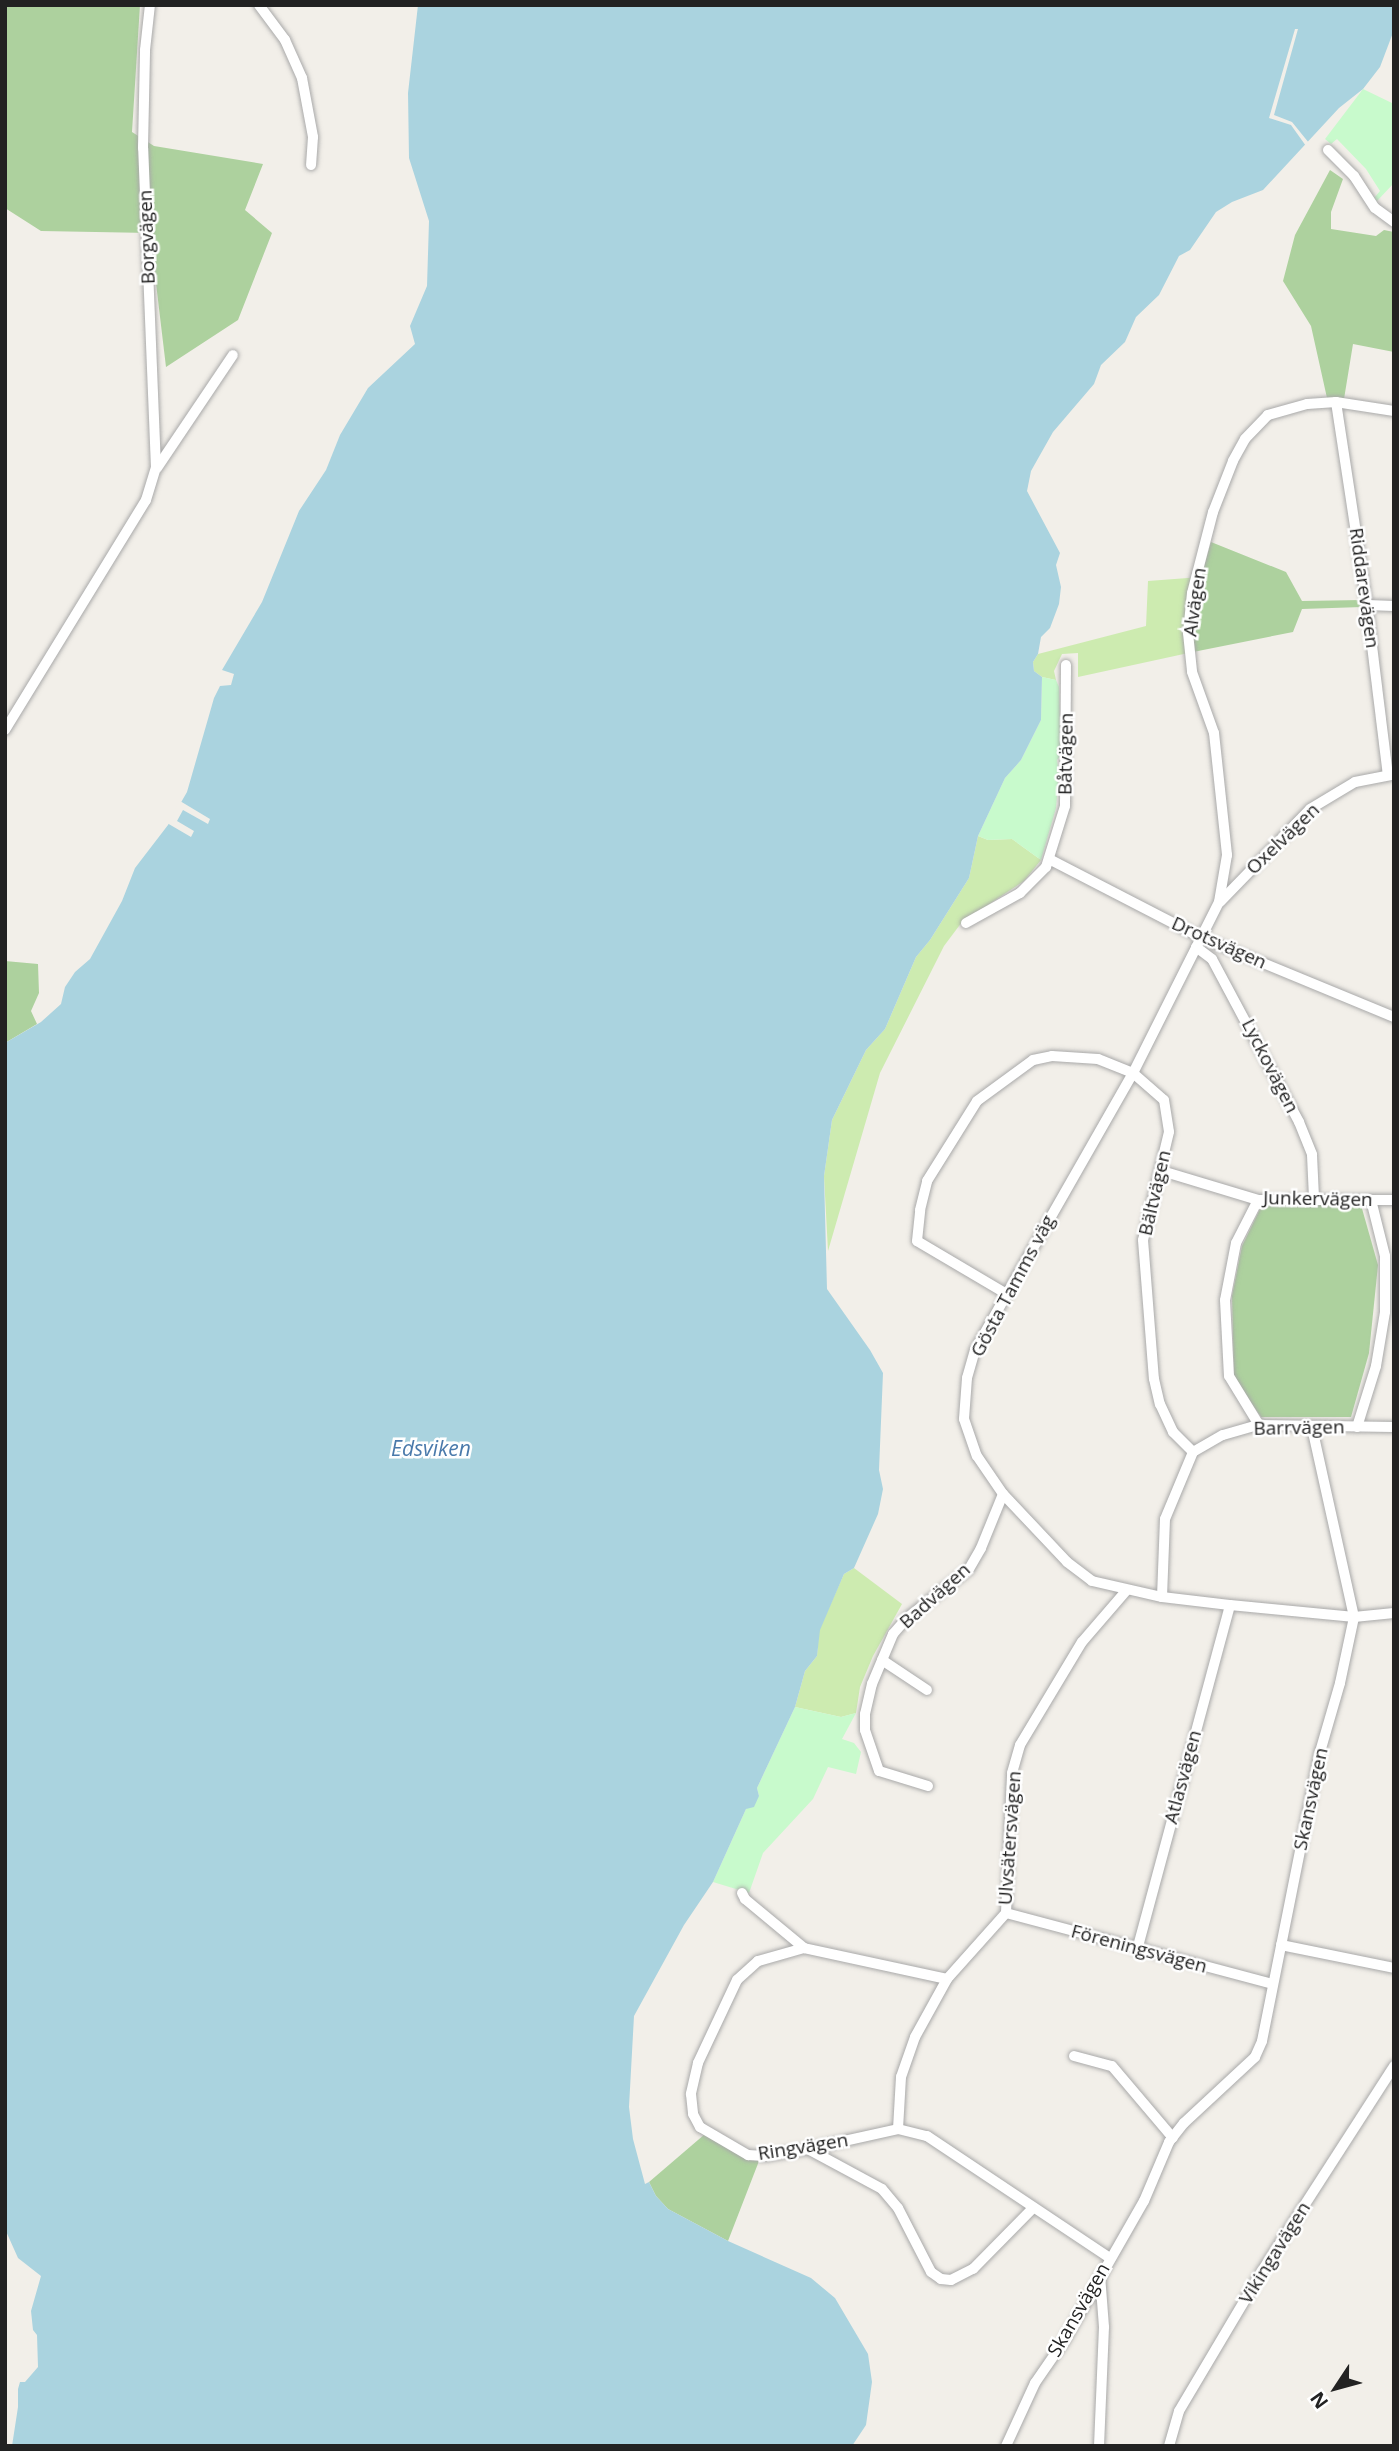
<!DOCTYPE html>
<meta charset="utf-8">
<style>
body{margin:0}
#map{position:relative;width:1399px;height:2451px;overflow:hidden;background:#f2efe9;font-family:"Open Sans",sans-serif}
div>[style]{position:absolute}
[style*='--x']{left:calc(var(--x)*1px);top:calc(var(--y)*1px);width:calc(var(--w)*1px);rotate:calc(var(--a)*1deg)}
.grass>*{inset:0;background:#cdebb0}
.forest>*{inset:0;background:#add19e}
.park>*{inset:0;background:#c8facc}
.water>*{inset:0;background:#aad3df}
.pier>*{inset:0;background:#f2efe9}
.roads{filter:drop-shadow(0 0 2px #a9a9a9) drop-shadow(0 0 2px #a9a9a9)}
.minor>*{height:10px;margin:-5px;padding:0 5px;transform-origin:5px;border-radius:5px;background:#fff}
span{translate:-50% -50%;white-space:nowrap;text-align:center;line-height:1.15;-webkit-text-stroke:5px #fff;paint-order:stroke}
.street-label{font-size:19px;color:#222}
.water-label{font-size:21px;color:#4a7aab;font-style:italic}
.frame{position:absolute;inset:0;border:7px solid #222;pointer-events:none}
.north{position:absolute;left:1301px;top:2353px;width:70px;height:70px;-webkit-text-stroke:5px #fff;paint-order:stroke;rotate:234deg;font-size:19px;font-weight:700;line-height:28px;text-align:center;color:#222}
.north::after{content:'';display:block;margin:auto;width:24px;height:32px;background:#222;clip-path:polygon(50% 0,100% 100%,50% 72%,0 100%)}
</style>
<div id="map">
<div class="grass">
<i style="clip-path:polygon(1201px 577px,1193px 652px,1078px 677px,1078px 653px,1062px 654px,1054px 671px,1056px 680px,1042px 677px,1034px 671px,1033px 662px,1038px 654px,1146px 626px,1148px 581px)"></i>
<i style="clip-path:polygon(978px 836px,988px 840px,1012px 839px,1041px 860px,1024px 881px,962px 922px,944px 946px,880px 1073px,828px 1251px,824px 1176px,832px 1120px,866px 1050px,885px 1029px,916px 957px,930px 940px,969px 878px)"></i>
<i style="clip-path:polygon(854px 1568px,902px 1604px,873px 1656px,860px 1687px,856px 1713px,841px 1717px,795px 1707px,805px 1671px,817px 1656px,819px 1630px,844px 1574px)"></i>
</div>
<div class="forest">
<i style="clip-path:polygon(5px 5px,140px 5px,132px 132px,154px 146px,263px 164px,245px 210px,272px 233px,238px 320px,166px 367px,150px 233px,41px 231px,5px 208px)"></i>
<i style="clip-path:polygon(1330px 170px,1343px 179px,1331px 212px,1331px 229px,1376px 236px,1384px 230px,1394px 232px,1394px 352px,1353px 344px,1344px 399px,1327px 398px,1311px 326px,1283px 281px,1295px 235px)"></i>
<i style="clip-path:polygon(1211px 542px,1286px 572px,1302px 601px,1362px 600px,1362px 607px,1302px 609px,1293px 632px,1193px 652px,1201px 577px)"></i>
<i style="clip-path:polygon(5px 961px,38px 964px,39px 993px,31px 1011px,37px 1024px,5px 1043px)"></i>
<i style="clip-path:polygon(1262px 1205px,1361px 1205px,1378px 1265px,1369px 1353px,1351px 1417px,1261px 1417px,1234px 1378px,1232px 1296px,1242px 1246px)"></i>
<i style="clip-path:polygon(705px 2134px,747px 2158px,759px 2161px,728px 2241px,668px 2209px,656px 2196px,649px 2182px)"></i>
</div>
<div class="park">
<i style="clip-path:polygon(1363px 89px,1394px 104px,1394px 183px,1377px 201px,1374px 198px,1380px 191px,1366px 169px,1337px 139px,1331px 144px,1325px 139px)"></i>
<i style="clip-path:polygon(1042px 677px,1056px 680px,1059px 687px,1061px 755px,1057px 760px,1059px 773px,1056px 808px,1041px 860px,1012px 839px,988px 840px,978px 836px,1005px 778px,1021px 760px,1041px 720px)"></i>
<i style="clip-path:polygon(795px 1707px,841px 1717px,856px 1713px,842px 1739px,854px 1743px,861px 1752px,856px 1774px,828px 1767px,813px 1799px,763px 1853px,749px 1893px,713px 1882px,746px 1809px,759px 1796px,757px 1788px)"></i>
</div>
<div class="water">
<i style="clip-path:polygon(418px 5px,1394px 5px,1394px 30px,1380px 67px,1363px 89px,1339px 108px,1263px 190px,1232px 202px,1216px 212px,1190px 250px,1179px 256px,1159px 295px,1136px 317px,1125px 342px,1101px 365px,1094px 384px,1053px 432px,1031px 471px,1027px 491px,1060px 553px,1056px 565px,1061px 587px,1059px 604px,1050px 628px,1041px 637px,1038px 654px,1033px 662px,1034px 671px,1042px 677px,1041px 720px,1021px 760px,1005px 778px,978px 836px,969px 878px,930px 940px,916px 957px,885px 1029px,866px 1050px,832px 1120px,824px 1176px,827px 1289px,870px 1350px,883px 1373px,879px 1470px,883px 1489px,878px 1514px,854px 1568px,844px 1574px,820px 1630px,817px 1656px,805px 1671px,795px 1707px,757px 1788px,759px 1796px,754px 1807px,746px 1809px,713px 1882px,684px 1925px,634px 2016px,629px 2107px,633px 2139px,645px 2184px,649px 2182px,656px 2196px,668px 2209px,728px 2241px,811px 2278px,835px 2298px,868px 2354px,872px 2382px,866px 2425px,852px 2446px,12px 2446px,18px 2407px,18px 2389px,20px 2382px,25px 2382px,38px 2367px,37px 2335px,33px 2330px,31px 2311px,41px 2276px,18px 2258px,5px 2229px,5px 1043px,41px 1022px,61px 1004px,65px 987px,75px 972px,90px 959px,122px 901px,135px 868px,168px 825px,187px 792px,214px 698px,220px 686px,231px 685px,234px 674px,222px 670px,262px 602px,299px 511px,326px 470px,340px 435px,368px 388px,415px 344px,410px 326px,427px 286px,429px 221px,409px 158px,408px 93px)"></i>
</div>
<div class="pier">
<i style="clip-path:polygon(1295px 29px,1298px 29px,1274px 115px,1292px 122px,1309px 143px,1306px 146px,1291px 125px,1269px 118px)"></i>
<i style="clip-path:polygon(180px 801px,210px 819px,208px 824px,183px 810px,177px 821px,194px 831px,191px 837px,167px 823px)"></i>
</div>
<div class="roads">
<div class="minor">
<i style="--x:259;--y:5;--w:44;--a:53.4"></i>
<i style="--x:285;--y:40;--w:42;--a:65.9"></i>
<i style="--x:302;--y:78;--w:60;--a:79.4"></i>
<i style="--x:313;--y:137;--w:28;--a:94"></i>
<i style="--x:1328;--y:150;--w:37;--a:45"></i>
<i style="--x:1354;--y:176;--w:38;--a:57"></i>
<i style="--x:1375;--y:208;--w:24;--a:36"></i>
<i style="--x:1336;--y:402;--w:205;--a:81.3"></i>
<i style="--x:1367;--y:605;--w:171;--a:83"></i>
<i style="--x:1394;--y:411;--w:59;--a:-171.2"></i>
<i style="--x:1336;--y:402;--w:29;--a:176"></i>
<i style="--x:1307;--y:404;--w:41;--a:164.2"></i>
<i style="--x:1268;--y:415;--w:33;--a:134"></i>
<i style="--x:1245;--y:439;--w:25;--a:119"></i>
<i style="--x:1233;--y:461;--w:55;--a:111.4"></i>
<i style="--x:1213;--y:512;--w:84;--a:104.5"></i>
<i style="--x:1192;--y:593;--w:40;--a:95.7"></i>
<i style="--x:1188;--y:633;--w:39;--a:84"></i>
<i style="--x:1192;--y:672;--w:65;--a:70.2"></i>
<i style="--x:1214;--y:733;--w:123;--a:83.9"></i>
<i style="--x:1227;--y:855;--w:48;--a:99.7"></i>
<i style="--x:1219;--y:902;--w:191;--a:116.7"></i>
<i style="--x:1133;--y:1073;--w:319;--a:119.7"></i>
<i style="--x:975;--y:1350;--w:29;--a:106"></i>
<i style="--x:967;--y:1378;--w:41;--a:94.2"></i>
<i style="--x:964;--y:1419;--w:39;--a:71"></i>
<i style="--x:977;--y:1456;--w:46;--a:55.6"></i>
<i style="--x:1003;--y:1494;--w:93;--a:46.7"></i>
<i style="--x:1067;--y:1562;--w:31;--a:37"></i>
<i style="--x:1092;--y:1581;--w:72;--a:12.9"></i>
<i style="--x:1162;--y:1597;--w:68;--a:6.7"></i>
<i style="--x:1230;--y:1605;--w:125;--a:5.5"></i>
<i style="--x:1354;--y:1617;--w:40;--a:-5.7"></i>
<i style="--x:157;--y:468;--w:136;--a:-56.1"></i>
<i style="--x:1367;--y:605;--w:27;--a:2"></i>
<i style="--x:5;--y:730;--w:270;--a:-58.5"></i>
<i style="--x:146;--y:500;--w:34;--a:-73"></i>
<i style="--x:156;--y:468;--w:320;--a:-92.3"></i>
<i style="--x:143;--y:148;--w:98;--a:-88.8"></i>
<i style="--x:145;--y:50;--w:45;--a:-83.7"></i>
<i style="--x:1049;--y:859;--w:170;--a:27.3"></i>
<i style="--x:1200;--y:937;--w:210;--a:22.4"></i>
<i style="--x:1220;--y:902;--w:129;--a:-45.9"></i>
<i style="--x:1310;--y:809;--w:52;--a:-31"></i>
<i style="--x:1355;--y:782;--w:38;--a:-11"></i>
<i style="--x:966;--y:923;--w:62;--a:-29.1"></i>
<i style="--x:1020;--y:893;--w:37;--a:-45"></i>
<i style="--x:1046;--y:867;--w:64;--a:-72.7"></i>
<i style="--x:1065;--y:806;--w:141;--a:-89.6"></i>
<i style="--x:1196;--y:947;--w:20;--a:37"></i>
<i style="--x:1212;--y:959;--w:185;--a:61.9"></i>
<i style="--x:1299;--y:1122;--w:35;--a:68"></i>
<i style="--x:1312;--y:1155;--w:43;--a:87.3"></i>
<i style="--x:1162;--y:1171;--w:100;--a:16.8"></i>
<i style="--x:1258;--y:1200;--w:136;--a:0"></i>
<i style="--x:1258;--y:1200;--w:48;--a:117.1"></i>
<i style="--x:1236;--y:1243;--w:58;--a:100.9"></i>
<i style="--x:1225;--y:1300;--w:76;--a:87"></i>
<i style="--x:1229;--y:1376;--w:57;--a:58.5"></i>
<i style="--x:1005;--y:1293;--w:102;--a:-149.4"></i>
<i style="--x:917;--y:1241;--w:31;--a:-84"></i>
<i style="--x:920;--y:1210;--w:30;--a:-76"></i>
<i style="--x:927;--y:1181;--w:94;--a:-58"></i>
<i style="--x:977;--y:1101;--w:69;--a:-36.2"></i>
<i style="--x:1033;--y:1060;--w:19;--a:-12"></i>
<i style="--x:1052;--y:1056;--w:46;--a:3.7"></i>
<i style="--x:1098;--y:1059;--w:38;--a:22"></i>
<i style="--x:1133;--y:1073;--w:41;--a:41.1"></i>
<i style="--x:1164;--y:1100;--w:32;--a:81"></i>
<i style="--x:1169;--y:1132;--w:111;--a:103.5"></i>
<i style="--x:1143;--y:1240;--w:139;--a:85.5"></i>
<i style="--x:1154;--y:1379;--w:26;--a:77"></i>
<i style="--x:1160;--y:1404;--w:31;--a:65"></i>
<i style="--x:1173;--y:1432;--w:28;--a:45"></i>
<i style="--x:1357;--y:1427;--w:64;--a:-72.7"></i>
<i style="--x:1376;--y:1366;--w:55;--a:-80.5"></i>
<i style="--x:1385;--y:1312;--w:56;--a:-90"></i>
<i style="--x:1385;--y:1256;--w:58;--a:-104"></i>
<i style="--x:1162;--y:1597;--w:78;--a:-87.8"></i>
<i style="--x:1165;--y:1519;--w:73;--a:-67.3"></i>
<i style="--x:1193;--y:1452;--w:34;--a:-30"></i>
<i style="--x:1223;--y:1435;--w:37;--a:-16"></i>
<i style="--x:1259;--y:1425;--w:135;--a:0.8"></i>
<i style="--x:882;--y:1660;--w:54;--a:33.7"></i>
<i style="--x:928;--y:1786;--w:51;--a:-163"></i>
<i style="--x:879;--y:1771;--w:43;--a:-108.9"></i>
<i style="--x:865;--y:1730;--w:16;--a:-90"></i>
<i style="--x:865;--y:1714;--w:31;--a:-77"></i>
<i style="--x:872;--y:1684;--w:54;--a:-67.2"></i>
<i style="--x:893;--y:1634;--w:20;--a:-49"></i>
<i style="--x:906;--y:1619;--w:80;--a:-38.4"></i>
<i style="--x:969;--y:1569;--w:24;--a:-60"></i>
<i style="--x:981;--y:1548;--w:58;--a:-67.8"></i>
<i style="--x:742;--y:1893;--w:7;--a:63"></i>
<i style="--x:745;--y:1899;--w:77;--a:39.7"></i>
<i style="--x:1006;--y:1913;--w:275;--a:14.9"></i>
<i style="--x:1281;--y:1945;--w:115;--a:11.5"></i>
<i style="--x:1137;--y:1950;--w:357;--a:-74.9"></i>
<i style="--x:947;--y:1979;--w:146;--a:-167.8"></i>
<i style="--x:804;--y:1948;--w:48;--a:164.2"></i>
<i style="--x:758;--y:1961;--w:28;--a:138"></i>
<i style="--x:737;--y:1980;--w:92;--a:115.2"></i>
<i style="--x:698;--y:2063;--w:32;--a:103"></i>
<i style="--x:691;--y:2094;--w:20;--a:84"></i>
<i style="--x:693;--y:2114;--w:15;--a:62"></i>
<i style="--x:700;--y:2127;--w:56;--a:30.3"></i>
<i style="--x:748;--y:2155;--w:17;--a:3"></i>
<i style="--x:765;--y:2156;--w:44;--a:-9.2"></i>
<i style="--x:808;--y:2149;--w:92;--a:-12.5"></i>
<i style="--x:898;--y:2129;--w:30;--a:14"></i>
<i style="--x:927;--y:2136;--w:220;--a:33.7"></i>
<i style="--x:1074;--y:2056;--w:39;--a:15"></i>
<i style="--x:1112;--y:2066;--w:94;--a:49.7"></i>
<i style="--x:898;--y:2129;--w:52;--a:-86.7"></i>
<i style="--x:901;--y:2077;--w:42;--a:-70.7"></i>
<i style="--x:915;--y:2037;--w:66;--a:-61.1"></i>
<i style="--x:947;--y:1979;--w:89;--a:-48.2"></i>
<i style="--x:1006;--y:1913;--w:140;--a:-87.5"></i>
<i style="--x:1012;--y:1773;--w:29;--a:-74"></i>
<i style="--x:1020;--y:1745;--w:120;--a:-59"></i>
<i style="--x:1082;--y:1642;--w:67;--a:-49.2"></i>
<i style="--x:808;--y:2149;--w:84;--a:28.4"></i>
<i style="--x:882;--y:2189;--w:25;--a:50"></i>
<i style="--x:898;--y:2208;--w:72;--a:62.7"></i>
<i style="--x:931;--y:2272;--w:12;--a:35"></i>
<i style="--x:941;--y:2279;--w:10;--a:6"></i>
<i style="--x:951;--y:2280;--w:25;--a:-27"></i>
<i style="--x:973;--y:2269;--w:86;--a:-45.5"></i>
<i style="--x:1006;--y:2446;--w:69;--a:-65.3"></i>
<i style="--x:1035;--y:2383;--w:51;--a:-55.4"></i>
<i style="--x:1064;--y:2341;--w:161;--a:-60.3"></i>
<i style="--x:1144;--y:2201;--w:64;--a:-67"></i>
<i style="--x:1169;--y:2142;--w:24;--a:-52"></i>
<i style="--x:1184;--y:2123;--w:97;--a:-42.9"></i>
<i style="--x:1255;--y:2057;--w:17;--a:-66"></i>
<i style="--x:1262;--y:2041;--w:295;--a:-78.7"></i>
<i style="--x:1320;--y:1752;--w:72;--a:-73.8"></i>
<i style="--x:1340;--y:1683;--w:67;--a:-78"></i>
<i style="--x:1354;--y:1617;--w:195;--a:-102.5"></i>
<i style="--x:1099;--y:2446;--w:119;--a:-87.6"></i>
<i style="--x:1104;--y:2327;--w:52;--a:-94.4"></i>
<i style="--x:1169;--y:2446;--w:36;--a:-74"></i>
<i style="--x:1179;--y:2411;--w:163;--a:-59.3"></i>
<i style="--x:1262;--y:2271;--w:244;--a:-57.2"></i>
</div>
</div>
<div class="street-label">
<span style="left:147px;top:237px;rotate:-92deg">Borgvägen</span>
<span style="left:1364px;top:588px;rotate:82deg">Riddarevägen</span>
<span style="left:1195px;top:602px;rotate:-82deg">Alvägen</span>
<span style="left:1066px;top:754px;rotate:-89deg">Båtvägen</span>
<span style="left:1283px;top:839px;rotate:-44deg">Oxelvägen</span>
<span style="left:1219px;top:943px;rotate:24deg">Drotsvägen</span>
<span style="left:1270px;top:1066px;rotate:63deg">Lyckovägen</span>
<span style="left:1155px;top:1193px;rotate:-77deg">Bältvägen</span>
<span style="left:1318px;top:1199px;rotate:1deg">Junkervägen</span>
<span style="left:1013px;top:1286px;rotate:-62deg">Gösta Tamms väg</span>
<span style="left:1299px;top:1428px;rotate:-1deg">Barrvägen</span>
<span style="left:935px;top:1596px;rotate:-42deg">Badvägen</span>
<span style="left:1183px;top:1777px;rotate:-75deg">Atlasvägen</span>
<span style="left:1311px;top:1799px;rotate:-78deg">Skansvägen</span>
<span style="left:1010px;top:1838px;rotate:-86deg">Ulvsätersvägen</span>
<span style="left:1139px;top:1949px;rotate:15deg">Föreningsvägen</span>
<span style="left:803px;top:2147px;rotate:-9deg">Ringvägen</span>
<span style="left:1275px;top:2253px;rotate:-58deg">Vikingavägen</span>
<span style="left:1079px;top:2310px;rotate:-60deg">Skansvägen</span>
</div>
<div class="water-label">
<span style="left:431px;top:1448px">Edsviken</span>
</div>
<div class="frame"></div>
<div class="north">N</div>
</div>
